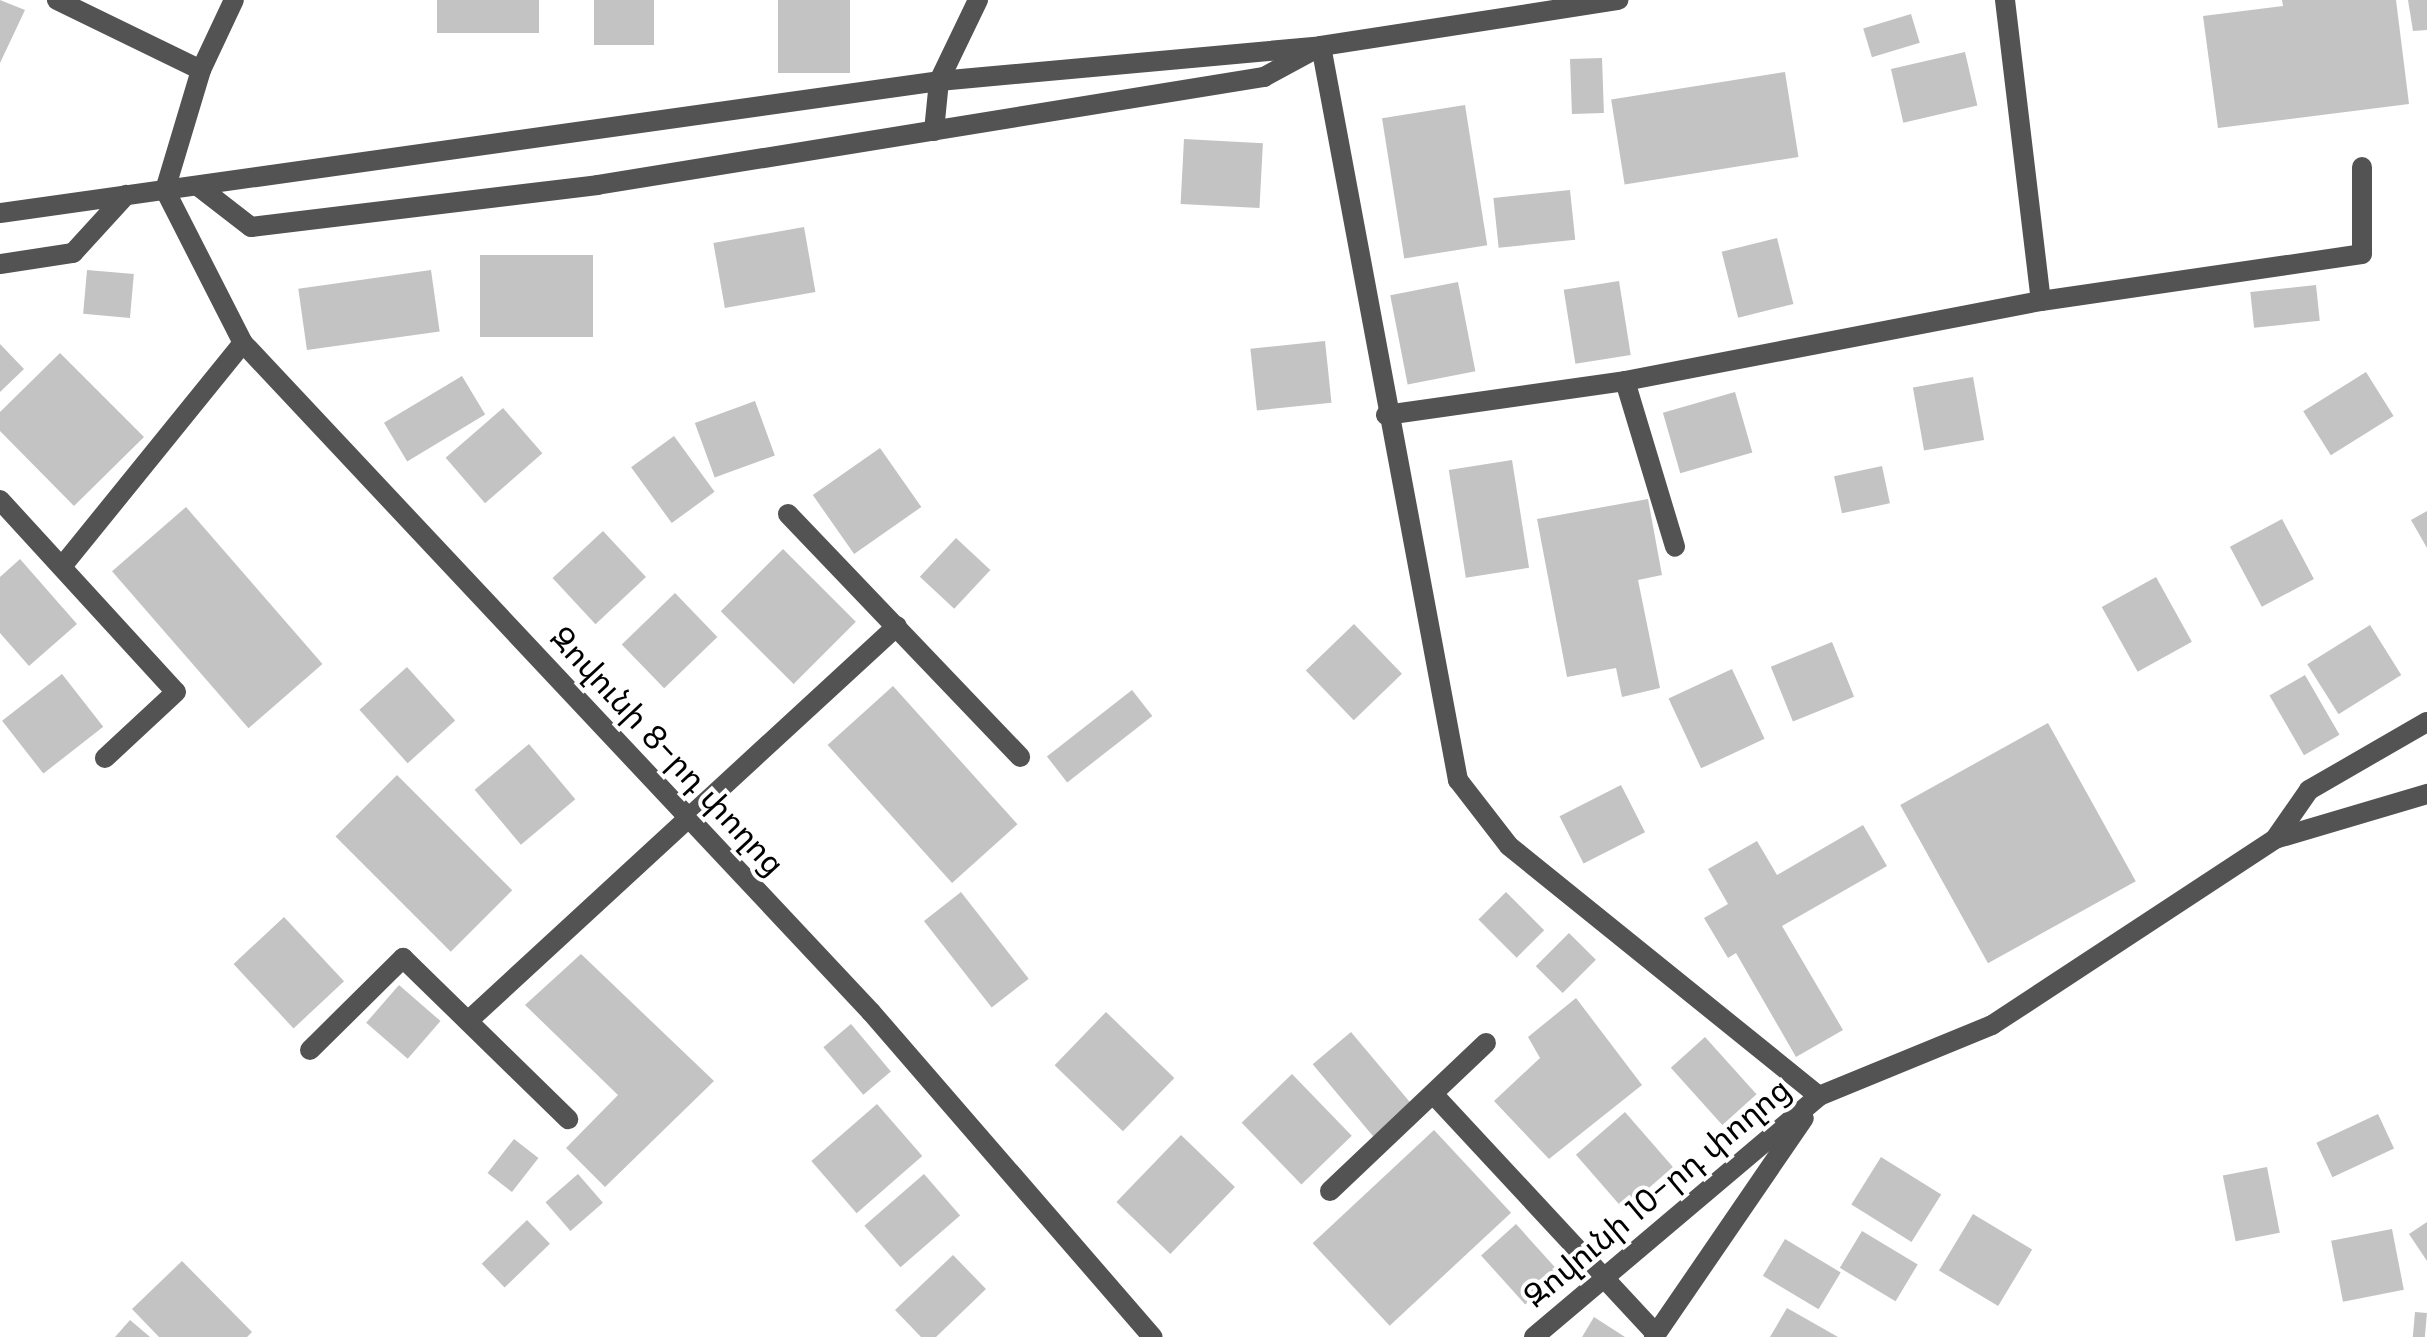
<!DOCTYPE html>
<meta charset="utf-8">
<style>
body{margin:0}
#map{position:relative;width:2427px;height:1337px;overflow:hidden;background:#fff;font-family:Poppins,"Noto Sans Armenian",sans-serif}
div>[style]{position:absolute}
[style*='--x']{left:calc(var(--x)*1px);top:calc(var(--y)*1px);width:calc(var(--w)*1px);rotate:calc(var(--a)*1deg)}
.building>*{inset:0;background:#c3c3c3;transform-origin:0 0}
.minor>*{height:20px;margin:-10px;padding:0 10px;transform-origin:10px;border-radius:10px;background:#535353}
.tertiary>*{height:20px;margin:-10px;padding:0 10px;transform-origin:10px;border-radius:10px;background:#535353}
span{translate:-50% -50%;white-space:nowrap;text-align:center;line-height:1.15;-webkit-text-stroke:8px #fff;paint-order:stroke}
.street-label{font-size:32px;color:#000}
</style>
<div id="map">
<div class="building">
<i style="clip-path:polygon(0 0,25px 10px,0 63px)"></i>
<i style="left:437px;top:0;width:102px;height:33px"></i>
<i style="left:594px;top:0;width:60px;height:45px"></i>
<i style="left:778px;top:0;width:72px;height:73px"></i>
<i style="clip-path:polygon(2282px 0,2396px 0,2409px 104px,2218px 128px,2203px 16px,2283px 6px)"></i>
<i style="clip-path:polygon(2408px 0,2427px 0,2427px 30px,2413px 31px)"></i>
<i style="left:1911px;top:14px;width:30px;height:50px;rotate:73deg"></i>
<i style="left:1965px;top:52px;width:55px;height:76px;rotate:77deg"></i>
<i style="left:1602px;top:58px;width:55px;height:32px;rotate:88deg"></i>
<i style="left:1785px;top:72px;width:86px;height:176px;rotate:81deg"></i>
<i style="left:1465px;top:105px;width:142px;height:84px;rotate:81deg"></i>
<i style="left:1184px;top:139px;width:79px;height:65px;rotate:3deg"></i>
<i style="left:1570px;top:190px;width:50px;height:77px;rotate:84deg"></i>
<i style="left:804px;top:227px;width:66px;height:92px;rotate:80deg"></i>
<i style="left:1777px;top:238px;width:68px;height:57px;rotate:76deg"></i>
<i style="left:480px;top:255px;width:113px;height:82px"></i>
<i style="left:87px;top:270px;width:47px;height:44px;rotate:5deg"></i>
<i style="left:431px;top:270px;width:62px;height:134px;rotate:82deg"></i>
<i style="left:1619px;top:281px;width:75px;height:56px;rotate:81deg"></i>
<i style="left:1458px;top:282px;width:91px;height:69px;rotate:79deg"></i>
<i style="left:2316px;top:285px;width:36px;height:66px;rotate:84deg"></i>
<i style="left:1325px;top:341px;width:62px;height:75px;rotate:84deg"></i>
<i style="clip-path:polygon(0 344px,24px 369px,0 392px)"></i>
<i style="clip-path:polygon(60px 353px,144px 437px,74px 506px,0 431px,0 412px)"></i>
<i style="left:2366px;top:372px;width:52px;height:74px;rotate:58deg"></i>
<i style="left:462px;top:376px;width:45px;height:91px;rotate:59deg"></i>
<i style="left:1973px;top:377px;width:64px;height:61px;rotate:80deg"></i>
<i style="left:1735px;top:392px;width:63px;height:75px;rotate:74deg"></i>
<i style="left:755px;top:401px;width:58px;height:64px;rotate:70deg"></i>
<i style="left:503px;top:408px;width:60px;height:76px;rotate:49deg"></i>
<i style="left:674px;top:436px;width:69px;height:53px;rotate:54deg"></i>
<i style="left:880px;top:448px;width:72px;height:82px;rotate:55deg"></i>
<i style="left:1512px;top:460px;width:109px;height:64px;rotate:81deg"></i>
<i style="left:1882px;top:466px;width:38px;height:49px;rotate:78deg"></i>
<i style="clip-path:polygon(1648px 499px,1662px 575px,1638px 580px,1660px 688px,1622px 697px,1616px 668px,1567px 677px,1537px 519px)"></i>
<i style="left:186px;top:507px;width:208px;height:98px;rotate:49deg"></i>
<i style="clip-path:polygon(2427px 511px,2427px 548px,2411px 520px)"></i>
<i style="left:2282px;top:519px;width:68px;height:59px;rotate:62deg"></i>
<i style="left:603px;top:531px;width:63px;height:69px;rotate:47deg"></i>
<i style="left:956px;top:538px;width:47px;height:53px;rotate:43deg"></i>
<i style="left:783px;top:549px;width:103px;height:88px;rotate:45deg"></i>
<i style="clip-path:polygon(20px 559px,77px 624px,29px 666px,0 633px,0 577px)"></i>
<i style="left:2156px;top:577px;width:74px;height:62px;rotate:61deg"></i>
<i style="left:675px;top:593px;width:61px;height:74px;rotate:46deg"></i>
<i style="left:1354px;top:624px;width:69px;height:67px;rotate:46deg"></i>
<i style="left:2370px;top:625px;width:59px;height:74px;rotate:58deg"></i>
<i style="left:1832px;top:642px;width:59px;height:66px;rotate:68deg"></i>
<i style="left:407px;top:667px;width:72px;height:64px;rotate:48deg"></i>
<i style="left:1732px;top:669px;width:77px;height:70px;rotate:65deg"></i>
<i style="left:62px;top:674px;width:67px;height:76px;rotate:52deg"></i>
<i style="left:2305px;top:675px;width:69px;height:41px;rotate:60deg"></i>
<i style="left:893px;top:686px;width:186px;height:88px;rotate:48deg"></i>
<i style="left:1132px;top:690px;width:33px;height:108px;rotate:52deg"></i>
<i style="left:2048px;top:723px;width:181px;height:169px;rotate:61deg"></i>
<i style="left:529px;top:744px;width:72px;height:71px;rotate:50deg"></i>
<i style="left:397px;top:775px;width:163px;height:87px;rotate:45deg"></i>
<i style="left:1621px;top:785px;width:53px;height:69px;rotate:63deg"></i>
<i style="clip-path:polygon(1863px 825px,1887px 866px,1782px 926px,1843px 1030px,1796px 1057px,1736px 953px,1728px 958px,1704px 918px,1728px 904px,1708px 869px,1757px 841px,1777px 875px)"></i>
<i style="left:961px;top:892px;width:110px;height:47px;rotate:52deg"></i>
<i style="left:1506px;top:892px;width:54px;height:39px;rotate:45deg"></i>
<i style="left:284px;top:917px;width:88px;height:69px;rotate:47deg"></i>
<i style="left:1569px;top:933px;width:38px;height:47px;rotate:45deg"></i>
<i style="clip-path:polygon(581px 954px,714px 1081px,605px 1187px,566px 1148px,618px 1095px,525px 1005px)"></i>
<i style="left:399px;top:985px;width:55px;height:50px;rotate:41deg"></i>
<i style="clip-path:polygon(1576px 998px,1642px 1085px,1549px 1159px,1494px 1101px,1540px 1058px,1528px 1037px)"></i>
<i style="left:1106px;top:1012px;width:95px;height:74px;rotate:44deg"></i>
<i style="left:851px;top:1024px;width:62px;height:36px;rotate:50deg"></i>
<i style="left:1351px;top:1032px;width:94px;height:50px;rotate:50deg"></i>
<i style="left:1705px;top:1037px;width:77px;height:46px;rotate:48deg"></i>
<i style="left:1292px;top:1074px;width:86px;height:70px;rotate:46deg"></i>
<i style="left:877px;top:1104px;width:69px;height:87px;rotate:49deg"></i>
<i style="left:1625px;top:1112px;width:73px;height:65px;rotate:49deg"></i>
<i style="left:2378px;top:1114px;width:38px;height:68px;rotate:65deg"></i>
<i style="left:1434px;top:1130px;width:113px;height:166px;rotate:47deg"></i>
<i style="left:1181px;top:1135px;width:75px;height:93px;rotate:44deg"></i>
<i style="left:514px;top:1139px;width:31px;height:43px;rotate:38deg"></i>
<i style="left:1881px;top:1157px;width:71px;height:56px;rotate:32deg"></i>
<i style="left:2267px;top:1167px;width:67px;height:45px;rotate:79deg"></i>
<i style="left:578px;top:1174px;width:38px;height:43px;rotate:49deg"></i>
<i style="left:924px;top:1174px;width:55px;height:79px;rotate:49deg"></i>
<i style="left:1973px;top:1214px;width:69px;height:66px;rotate:31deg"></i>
<i style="left:527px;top:1220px;width:33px;height:63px;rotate:46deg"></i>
<i style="clip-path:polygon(2427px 1222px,2427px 1261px,2409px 1234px)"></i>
<i style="left:1516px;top:1224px;width:66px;height:47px;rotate:48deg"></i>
<i style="left:2392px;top:1229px;width:62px;height:62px;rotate:79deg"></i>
<i style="left:1862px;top:1231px;width:65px;height:43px;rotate:31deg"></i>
<i style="left:1785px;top:1239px;width:65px;height:43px;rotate:31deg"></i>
<i style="clip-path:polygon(953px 1255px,986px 1289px,936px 1337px,921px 1337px,895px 1310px)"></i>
<i style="clip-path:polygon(182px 1261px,252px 1332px,247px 1337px,159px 1337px,132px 1309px)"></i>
<i style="clip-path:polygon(1787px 1308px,1838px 1337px,1770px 1337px)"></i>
<i style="left:2415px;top:1312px;width:12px;height:25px;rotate:5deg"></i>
<i style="clip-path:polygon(1594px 1317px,1625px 1337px,1582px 1337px)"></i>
<i style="clip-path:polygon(130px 1320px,150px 1337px,115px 1337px)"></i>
</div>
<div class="minor">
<i style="--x:57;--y:0;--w:160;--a:25.9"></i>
<i style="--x:2005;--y:0;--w:303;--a:83.2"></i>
<i style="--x:934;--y:131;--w:50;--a:-84.3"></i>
<i style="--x:939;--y:81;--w:90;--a:-64.3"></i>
<i style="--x:198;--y:186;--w:67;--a:37.7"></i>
<i style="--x:251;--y:227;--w:349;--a:-6.9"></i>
<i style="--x:597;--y:185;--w:676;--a:-9.2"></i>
<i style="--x:1264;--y:77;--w:65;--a:-28.5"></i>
<i style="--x:1321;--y:46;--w:747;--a:79.43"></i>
<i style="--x:1458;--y:780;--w:83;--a:52.3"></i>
<i style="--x:1509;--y:846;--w:398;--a:38.9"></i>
<i style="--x:165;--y:190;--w:172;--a:63"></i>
<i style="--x:243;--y:343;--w:918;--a:46.81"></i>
<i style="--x:871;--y:1012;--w:430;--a:49.1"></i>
<i style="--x:0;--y:264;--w:74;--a:-8.6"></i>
<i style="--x:73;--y:253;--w:79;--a:-47.6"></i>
<i style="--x:1625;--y:381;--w:173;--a:73.2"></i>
<i style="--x:1386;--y:415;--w:241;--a:-8.1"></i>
<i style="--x:1625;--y:381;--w:424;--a:-10.9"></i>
<i style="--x:2041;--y:301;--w:324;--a:-8.3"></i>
<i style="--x:2362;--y:254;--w:87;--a:-90"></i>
<i style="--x:0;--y:500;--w:260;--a:47.5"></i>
<i style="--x:176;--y:692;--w:97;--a:137.1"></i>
<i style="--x:788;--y:514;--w:336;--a:46.3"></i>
<i style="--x:64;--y:564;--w:284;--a:-51"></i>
<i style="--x:2275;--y:839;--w:60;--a:-55.2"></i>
<i style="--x:2309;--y:790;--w:136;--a:-30"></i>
<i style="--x:468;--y:1021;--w:583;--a:-42.64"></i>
<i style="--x:310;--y:1050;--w:131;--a:-44.7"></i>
<i style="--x:403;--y:958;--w:231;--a:44.3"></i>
<i style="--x:1435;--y:1096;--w:325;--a:47.1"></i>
<i style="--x:1330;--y:1191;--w:215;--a:-43.5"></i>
<i style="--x:1534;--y:1337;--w:373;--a:-40.2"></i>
<i style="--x:1819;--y:1096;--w:187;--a:-22.3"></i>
<i style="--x:1992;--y:1025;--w:339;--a:-33.3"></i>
<i style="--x:2275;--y:839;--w:159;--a:-16.5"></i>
<i style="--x:1654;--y:1337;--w:265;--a:-55.6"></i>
</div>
<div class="tertiary">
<i style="--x:165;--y:190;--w:125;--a:-73.3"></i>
<i style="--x:201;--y:70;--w:77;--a:-64.8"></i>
<i style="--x:0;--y:213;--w:948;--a:-8"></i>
<i style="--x:939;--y:81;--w:384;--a:-5.2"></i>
<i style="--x:1321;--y:46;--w:301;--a:-8.8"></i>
</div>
<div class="street-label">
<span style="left:667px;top:751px;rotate:47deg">Զովունի 8-րդ փողոց</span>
<span style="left:1657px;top:1193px;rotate:-40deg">Զովունի 10-րդ փողոց</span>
</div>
</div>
